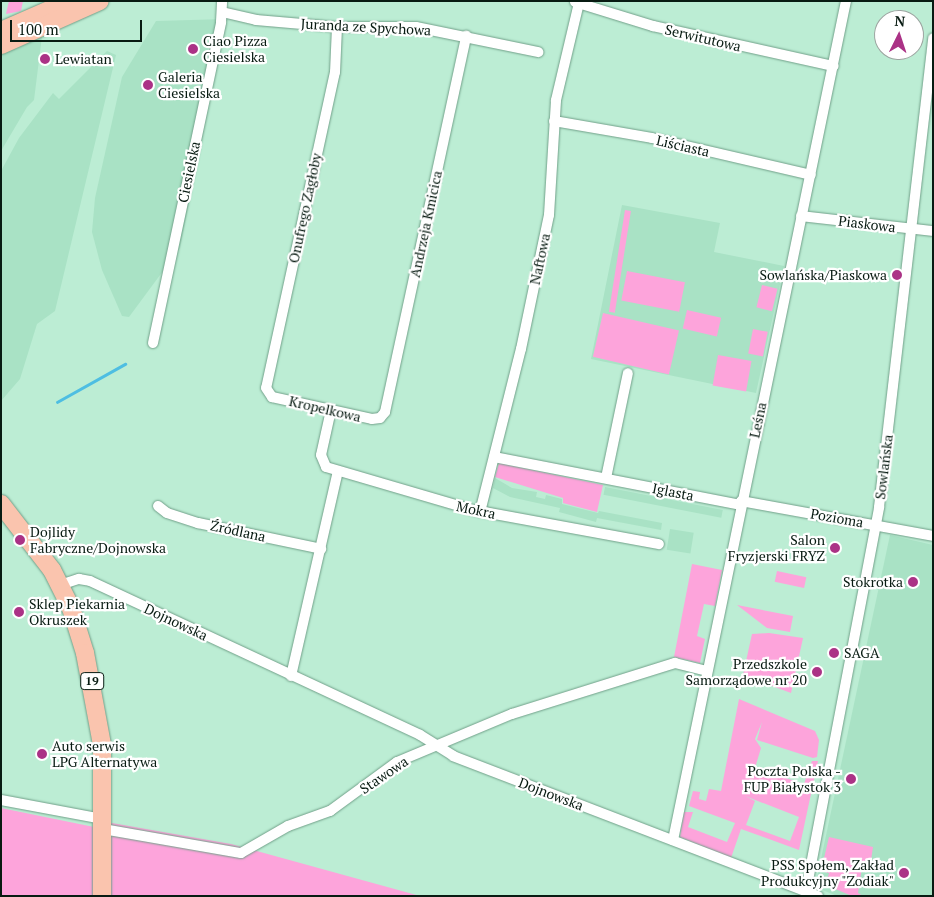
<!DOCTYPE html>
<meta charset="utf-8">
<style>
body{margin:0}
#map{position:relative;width:934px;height:897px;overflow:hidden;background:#bcedd4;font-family:"PT Serif",serif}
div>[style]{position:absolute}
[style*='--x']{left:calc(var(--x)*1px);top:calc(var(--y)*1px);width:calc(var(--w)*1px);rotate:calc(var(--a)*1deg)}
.built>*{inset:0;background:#a9e2c5;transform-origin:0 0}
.green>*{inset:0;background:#fda4db;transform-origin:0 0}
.stream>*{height:2.5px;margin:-1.25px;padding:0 1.25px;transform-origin:1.25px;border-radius:1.25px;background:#4ebee2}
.roads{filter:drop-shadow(0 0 1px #71a089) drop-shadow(0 0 1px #71a089)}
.street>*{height:10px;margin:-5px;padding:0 5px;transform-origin:5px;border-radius:5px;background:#fff}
.highway>*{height:18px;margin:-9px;padding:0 9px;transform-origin:9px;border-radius:9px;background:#fac4ae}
.dots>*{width:14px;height:14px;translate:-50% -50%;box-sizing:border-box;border:2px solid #fff;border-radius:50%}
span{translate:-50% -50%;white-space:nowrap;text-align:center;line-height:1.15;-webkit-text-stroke:4.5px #fff;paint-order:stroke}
.shield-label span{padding:1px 4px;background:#fff;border:1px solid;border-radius:4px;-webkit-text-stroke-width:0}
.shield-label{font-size:12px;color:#081b12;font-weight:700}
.street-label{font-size:14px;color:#081b12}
.poi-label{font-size:14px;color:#081b12}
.left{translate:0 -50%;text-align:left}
.right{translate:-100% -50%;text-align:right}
.frame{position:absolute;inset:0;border:2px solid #081b12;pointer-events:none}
.north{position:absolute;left:874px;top:10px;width:50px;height:50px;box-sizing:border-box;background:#fff;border:1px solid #9ca4a0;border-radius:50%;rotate:4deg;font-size:14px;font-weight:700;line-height:20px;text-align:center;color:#081b12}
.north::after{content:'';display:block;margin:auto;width:18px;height:22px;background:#ab3286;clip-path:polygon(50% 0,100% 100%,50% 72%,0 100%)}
.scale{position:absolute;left:10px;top:20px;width:132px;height:22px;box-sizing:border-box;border:2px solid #081b12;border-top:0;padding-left:6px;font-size:15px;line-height:18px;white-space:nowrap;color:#081b12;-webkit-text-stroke:4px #fff;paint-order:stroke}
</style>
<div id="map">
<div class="built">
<i style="clip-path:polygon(226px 19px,180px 248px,129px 317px,122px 316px,102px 270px,92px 232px,95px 198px,122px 77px,156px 21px)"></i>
<i style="clip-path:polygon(42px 36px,34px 100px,27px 107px,1px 151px,1px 53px)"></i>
<i style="clip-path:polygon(107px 51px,116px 55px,55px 311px,37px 324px,20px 379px,1px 401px,1px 171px,19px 138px,53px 93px,59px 99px)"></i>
<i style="clip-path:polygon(622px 205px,720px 223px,714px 252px,784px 266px,756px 393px,591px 359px)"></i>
<i style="clip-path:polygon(495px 478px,512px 488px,537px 492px,536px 497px,545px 499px,546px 495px,562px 499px,562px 504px,598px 513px,599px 511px,662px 523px,661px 530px,597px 518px,596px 522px,559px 512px,560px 508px,510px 497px,493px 488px)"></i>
<i style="left:605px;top:487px;width:120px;height:8px;rotate:11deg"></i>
<i style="left:670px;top:529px;width:24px;height:21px;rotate:9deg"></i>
<i style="clip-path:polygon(890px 535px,933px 545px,933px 896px,837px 896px,815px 887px)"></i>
</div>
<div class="green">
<i style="clip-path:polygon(9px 1px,23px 1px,21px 11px,6px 14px)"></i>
<i style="left:625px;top:210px;width:6px;height:103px;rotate:9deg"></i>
<i style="left:627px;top:271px;width:59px;height:30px;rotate:11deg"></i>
<i style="left:762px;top:285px;width:16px;height:23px;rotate:14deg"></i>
<i style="left:687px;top:310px;width:35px;height:19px;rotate:13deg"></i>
<i style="left:603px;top:313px;width:78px;height:45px;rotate:13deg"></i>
<i style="left:753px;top:329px;width:15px;height:25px;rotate:11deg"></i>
<i style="left:718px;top:355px;width:34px;height:31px;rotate:10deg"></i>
<i style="clip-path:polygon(499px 463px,603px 485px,597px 512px,563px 503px,563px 498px,495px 477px)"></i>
<i style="clip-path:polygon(692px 564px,722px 570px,715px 606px,704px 604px,697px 636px,705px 639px,700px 663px,674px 657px)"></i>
<i style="left:777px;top:571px;width:30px;height:11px;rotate:12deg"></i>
<i style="clip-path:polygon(737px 605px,793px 616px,790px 632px,767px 628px)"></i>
<i style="clip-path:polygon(769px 633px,803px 638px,791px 693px,743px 675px,752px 634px)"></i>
<i style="clip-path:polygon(evenodd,739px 699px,815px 731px,819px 740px,817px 757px,813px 758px,757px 740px,762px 722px,755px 739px,761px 748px,755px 768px,804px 784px,812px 761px,818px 761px,799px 850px,741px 829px,731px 858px,680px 837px,684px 812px,693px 812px,688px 827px,727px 842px,735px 823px,689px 806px,693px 791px,700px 792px,699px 799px,706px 801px,709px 789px,721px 791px,739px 699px,745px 796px,799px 817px,790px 841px,746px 825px,755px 801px,745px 796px)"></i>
<i style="clip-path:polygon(1px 808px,99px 828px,112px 823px,231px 844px,420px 896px,1px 896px)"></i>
<i style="clip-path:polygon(829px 837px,873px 847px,871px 860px,862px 867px,858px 893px,863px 896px,852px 896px,826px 885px,829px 873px,821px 871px)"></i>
</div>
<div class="stream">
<i style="--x:57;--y:402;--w:78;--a:-29.2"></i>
</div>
<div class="roads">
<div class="street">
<i style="--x:575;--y:2;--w:82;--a:17.1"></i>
<i style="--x:653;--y:26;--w:185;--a:12.5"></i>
<i style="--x:222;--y:12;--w:35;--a:13"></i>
<i style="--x:256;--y:20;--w:81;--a:4.9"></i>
<i style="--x:337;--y:27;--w:79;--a:0"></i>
<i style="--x:416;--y:27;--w:125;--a:11.6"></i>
<i style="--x:337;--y:27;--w:45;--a:92.5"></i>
<i style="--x:335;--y:72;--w:323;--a:102.3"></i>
<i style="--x:266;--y:388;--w:11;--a:56"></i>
<i style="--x:272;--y:397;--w:102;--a:12.4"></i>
<i style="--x:372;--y:419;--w:8;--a:-7"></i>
<i style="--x:380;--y:418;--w:8;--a:-50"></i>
<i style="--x:385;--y:412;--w:385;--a:-77.8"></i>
<i style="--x:554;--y:121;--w:99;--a:9.8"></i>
<i style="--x:652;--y:138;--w:163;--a:13.1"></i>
<i style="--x:801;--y:216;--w:133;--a:6.5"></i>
<i style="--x:153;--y:343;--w:328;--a:-78"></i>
<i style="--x:221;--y:22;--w:21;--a:-87"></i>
<i style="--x:331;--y:410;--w:46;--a:102.5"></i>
<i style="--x:321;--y:455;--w:13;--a:67"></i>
<i style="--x:326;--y:467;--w:153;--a:16.3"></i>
<i style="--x:473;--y:510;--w:189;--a:10.4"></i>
<i style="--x:494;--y:457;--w:251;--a:11"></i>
<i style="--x:606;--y:478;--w:107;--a:-78.2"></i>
<i style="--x:741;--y:501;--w:195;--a:10.3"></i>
<i style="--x:158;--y:506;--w:11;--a:38"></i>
<i style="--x:167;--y:513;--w:33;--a:18"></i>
<i style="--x:198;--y:523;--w:126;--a:11.9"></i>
<i style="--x:480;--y:512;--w:168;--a:-75.9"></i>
<i style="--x:521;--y:349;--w:137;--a:-78.2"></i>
<i style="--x:549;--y:215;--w:115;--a:-86.5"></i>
<i style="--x:556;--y:100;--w:100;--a:-76.7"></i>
<i style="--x:60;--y:585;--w:20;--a:-18"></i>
<i style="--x:79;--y:579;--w:11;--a:10"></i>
<i style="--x:90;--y:581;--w:364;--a:25"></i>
<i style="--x:420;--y:735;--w:39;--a:32"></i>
<i style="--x:453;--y:756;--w:391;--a:21"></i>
<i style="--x:291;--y:676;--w:210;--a:-77.1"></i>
<i style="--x:1;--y:800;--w:104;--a:10.6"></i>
<i style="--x:103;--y:829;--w:140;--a:9.9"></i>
<i style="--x:241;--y:853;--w:54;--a:-29.9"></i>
<i style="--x:288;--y:826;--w:45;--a:-19.7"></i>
<i style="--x:330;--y:811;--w:83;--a:-36.2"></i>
<i style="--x:397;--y:762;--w:125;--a:-22.7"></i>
<i style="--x:512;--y:714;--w:171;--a:-17.4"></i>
<i style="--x:675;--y:663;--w:32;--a:14"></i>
<i style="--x:673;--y:840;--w:857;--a:-78.35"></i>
<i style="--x:806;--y:891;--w:391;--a:-79.2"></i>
<i style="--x:879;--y:507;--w:472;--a:-83.4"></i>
</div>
<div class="highway">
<i style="--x:1;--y:31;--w:75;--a:-23.5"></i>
<i style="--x:1;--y:45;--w:108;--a:-24"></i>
<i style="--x:1;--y:504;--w:83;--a:52.3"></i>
<i style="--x:52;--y:570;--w:42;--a:63.4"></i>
<i style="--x:71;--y:608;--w:47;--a:72.7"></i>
<i style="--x:85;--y:653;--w:94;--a:79.5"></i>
<i style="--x:102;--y:745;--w:151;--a:90"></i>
</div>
</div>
<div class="dots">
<i style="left:193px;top:49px;background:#ab3286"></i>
<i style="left:45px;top:59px;background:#ab3286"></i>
<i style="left:148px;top:85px;background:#ab3286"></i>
<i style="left:897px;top:275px;background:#ab3286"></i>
<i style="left:20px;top:540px;background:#ab3286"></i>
<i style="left:835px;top:548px;background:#ab3286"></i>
<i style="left:913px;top:582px;background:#ab3286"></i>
<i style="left:19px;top:612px;background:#ab3286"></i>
<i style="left:834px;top:653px;background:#ab3286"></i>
<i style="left:817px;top:672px;background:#ab3286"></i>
<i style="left:42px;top:754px;background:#ab3286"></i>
<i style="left:851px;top:779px;background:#ab3286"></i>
<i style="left:904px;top:873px;background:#ab3286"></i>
</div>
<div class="shield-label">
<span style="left:92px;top:681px">19</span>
</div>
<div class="street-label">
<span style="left:366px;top:27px;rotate:3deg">Juranda ze Spychowa</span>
<span style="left:703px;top:38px;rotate:13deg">Serwitutowa</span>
<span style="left:683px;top:146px;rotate:13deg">Liściasta</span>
<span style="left:189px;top:172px;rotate:-78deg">Ciesielska</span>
<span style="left:305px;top:208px;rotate:-78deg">Onufrego Zagłoby</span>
<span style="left:426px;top:224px;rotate:-78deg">Andrzeja Kmicica</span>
<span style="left:867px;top:224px;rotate:7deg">Piaskowa</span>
<span style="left:540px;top:259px;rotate:-78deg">Naftowa</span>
<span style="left:325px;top:409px;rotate:13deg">Kropelkowa</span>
<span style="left:758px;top:420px;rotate:-78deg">Leśna</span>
<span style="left:884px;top:467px;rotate:-83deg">Sowlańska</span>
<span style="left:673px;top:492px;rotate:11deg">Iglasta</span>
<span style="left:476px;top:510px;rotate:12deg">Mokra</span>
<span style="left:837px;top:518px;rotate:10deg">Pozioma</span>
<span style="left:238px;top:531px;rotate:12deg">Źródlana</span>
<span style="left:176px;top:622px;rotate:25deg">Dojnowska</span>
<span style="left:384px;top:775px;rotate:-34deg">Stawowa</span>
<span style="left:551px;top:794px;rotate:21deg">Dojnowska</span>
</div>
<div class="poi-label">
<span class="left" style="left:203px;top:49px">Ciao Pizza<br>Ciesielska</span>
<span class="left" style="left:55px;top:59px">Lewiatan</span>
<span class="left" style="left:158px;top:85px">Galeria<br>Ciesielska</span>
<span class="right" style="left:887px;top:275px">Sowlańska/Piaskowa</span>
<span class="left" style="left:30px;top:540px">Dojlidy<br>Fabryczne/Dojnowska</span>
<span class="right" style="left:825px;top:548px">Salon<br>Fryzjerski FRYZ</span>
<span class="right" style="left:903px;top:582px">Stokrotka</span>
<span class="left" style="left:29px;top:612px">Sklep Piekarnia<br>Okruszek</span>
<span class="left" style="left:844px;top:653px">SAGA</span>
<span class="right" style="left:807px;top:672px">Przedszkole<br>Samorządowe nr 20</span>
<span class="left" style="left:52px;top:754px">Auto serwis<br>LPG Alternatywa</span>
<span class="right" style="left:841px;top:779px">Poczta Polska -<br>FUP Białystok 3</span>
<span class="right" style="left:894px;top:873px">PSS Społem, Zakład<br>Produkcyjny "Zodiak"</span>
</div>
<div class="frame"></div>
<div class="north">N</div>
<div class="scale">100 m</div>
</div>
